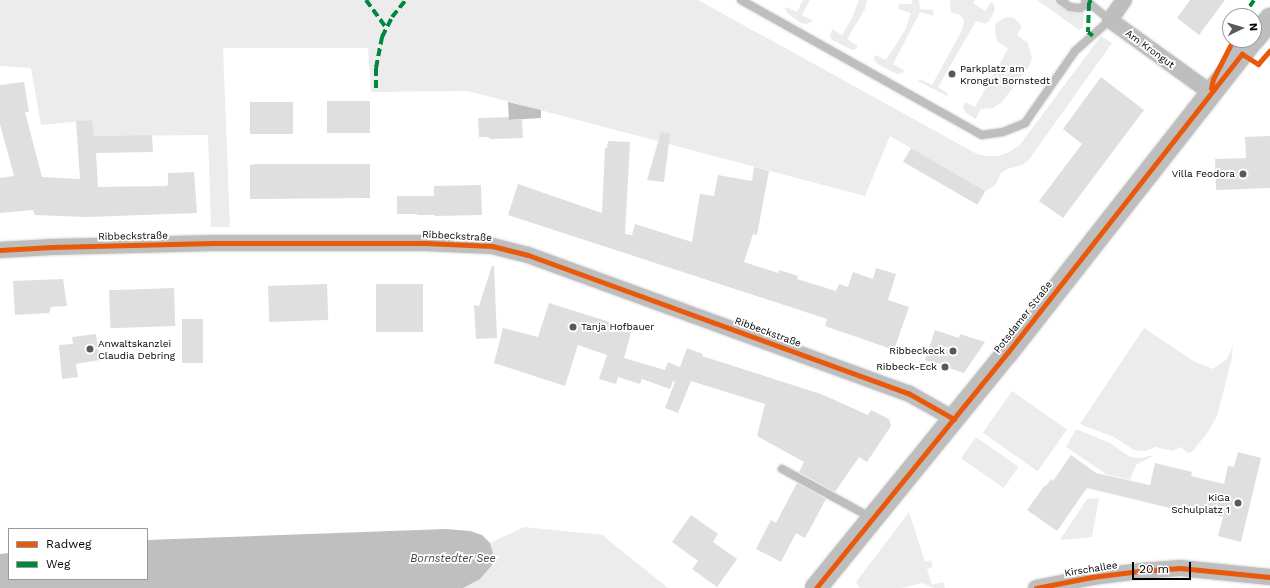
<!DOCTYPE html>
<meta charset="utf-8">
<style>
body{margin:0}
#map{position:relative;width:1270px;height:588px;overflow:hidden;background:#fff;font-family:"Work Sans",sans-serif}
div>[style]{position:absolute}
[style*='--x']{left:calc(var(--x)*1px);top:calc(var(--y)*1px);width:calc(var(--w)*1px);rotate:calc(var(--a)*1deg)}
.green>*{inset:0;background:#ececec;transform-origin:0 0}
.water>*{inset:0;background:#bfbfbf}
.building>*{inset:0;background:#dfdfdf;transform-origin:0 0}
.roads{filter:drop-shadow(0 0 1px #dbdbdb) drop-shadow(0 0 1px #dbdbdb)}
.lane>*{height:8px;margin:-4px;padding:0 4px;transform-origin:4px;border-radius:4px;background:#bebebe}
.street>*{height:16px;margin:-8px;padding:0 8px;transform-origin:8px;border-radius:8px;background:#bebebe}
.primary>*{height:22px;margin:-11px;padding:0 11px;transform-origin:11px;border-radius:11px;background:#bebebe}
.quiet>*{height:4px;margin-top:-2px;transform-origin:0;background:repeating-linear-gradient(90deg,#00873e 0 8px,transparent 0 12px)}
.cycleway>*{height:5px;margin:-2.5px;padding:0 2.5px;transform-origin:2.5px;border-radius:2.5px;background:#e8590c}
.dots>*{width:11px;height:11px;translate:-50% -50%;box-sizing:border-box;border:2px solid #fff;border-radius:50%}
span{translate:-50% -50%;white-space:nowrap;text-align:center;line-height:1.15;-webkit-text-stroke:3.5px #fff;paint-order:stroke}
.street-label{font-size:10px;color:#000}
.poi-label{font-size:10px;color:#000}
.left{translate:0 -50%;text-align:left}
.right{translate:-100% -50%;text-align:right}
.water-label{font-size:11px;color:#444;font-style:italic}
.legend{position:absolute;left:8px;top:528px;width:140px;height:52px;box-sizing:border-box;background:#fff;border:1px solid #999;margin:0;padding:5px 7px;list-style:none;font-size:12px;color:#000}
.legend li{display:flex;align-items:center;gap:8px;height:20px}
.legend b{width:20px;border:1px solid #999}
.north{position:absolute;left:1222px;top:8px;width:40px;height:40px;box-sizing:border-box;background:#fff;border:1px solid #999;border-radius:50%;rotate:85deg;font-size:11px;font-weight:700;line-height:16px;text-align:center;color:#000}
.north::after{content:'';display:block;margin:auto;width:14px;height:18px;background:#595959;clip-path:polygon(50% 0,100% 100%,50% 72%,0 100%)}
.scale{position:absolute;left:1132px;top:562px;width:59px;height:18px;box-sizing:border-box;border:2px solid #000;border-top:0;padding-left:5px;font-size:12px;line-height:14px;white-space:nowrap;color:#000;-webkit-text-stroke:3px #fff;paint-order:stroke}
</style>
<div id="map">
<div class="green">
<i style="clip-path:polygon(0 0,698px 0,977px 154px,987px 156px,998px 156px,1009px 152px,1019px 146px,1101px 36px,1112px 43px,1028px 161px,1022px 165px,1007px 169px,1001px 173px,996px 184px,986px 191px,890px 136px,865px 196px,468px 91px,371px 92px,368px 48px,223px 48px,230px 227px,211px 227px,208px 135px,94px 136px,92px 120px,41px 125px,31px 68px,0 66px)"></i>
<i style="clip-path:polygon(803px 0,810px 0,802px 15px,813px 21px,807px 24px,801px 23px,787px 13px,785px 9px,786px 7px,797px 12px)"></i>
<i style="clip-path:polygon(859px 0,867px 0,865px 9px,847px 39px,858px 46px,856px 49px,852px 50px,832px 40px,830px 36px,832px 29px,842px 35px,852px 18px)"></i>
<i style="clip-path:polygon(912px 0,919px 0,920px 9px,934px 10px,933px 16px,920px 12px,893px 64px,904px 70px,902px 73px,897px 74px,877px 64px,874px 59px,875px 55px,886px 60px,905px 30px,911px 13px,898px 9px,899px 4px,912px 4px)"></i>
<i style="clip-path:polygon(950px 0,975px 0,973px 3px,985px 11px,991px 2px,994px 5px,995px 10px,989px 21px,985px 24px,976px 21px,938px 87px,948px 94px,947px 96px,918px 81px,920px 79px,932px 85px,962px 30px,964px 20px,959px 14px,951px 13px)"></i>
<i style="clip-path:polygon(1037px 0,1052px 0,1068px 11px,1084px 11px,1083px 27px,1079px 30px)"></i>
<i style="clip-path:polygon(1006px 17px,1014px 18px,1022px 26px,1017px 35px,1028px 43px,1032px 58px,1029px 66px,1002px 102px,993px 108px,981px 109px,976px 119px,966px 113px,963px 107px,965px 102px,975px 107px,1008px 49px,997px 41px,995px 30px,996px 23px)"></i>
<i style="clip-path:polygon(1144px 328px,1195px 362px,1213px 369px,1227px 359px,1233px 345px,1232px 358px,1217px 416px,1208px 432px,1192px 452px,1188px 453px,1181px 447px,1172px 451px,1156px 447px,1145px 451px,1134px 450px,1114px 437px,1080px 424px)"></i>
<i style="left:1012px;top:391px;width:67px;height:51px;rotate:35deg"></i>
<i style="clip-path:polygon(1076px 429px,1110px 443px,1130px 457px,1140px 458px,1155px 455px,1136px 465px,1130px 480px,1106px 474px,1066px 447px)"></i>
<i style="left:976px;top:437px;width:52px;height:26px;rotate:35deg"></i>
<i style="clip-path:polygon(1099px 498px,1092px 537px,1060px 540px,1087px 499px)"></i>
<i style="clip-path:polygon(909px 512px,925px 562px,931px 560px,933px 567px,927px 569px,932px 585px,943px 582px,945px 588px,933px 588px,923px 583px,901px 588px,860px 588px,856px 582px)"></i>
<i style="clip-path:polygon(524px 527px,602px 535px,668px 588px,463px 588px,493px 553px,490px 543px)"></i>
</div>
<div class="water">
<i style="clip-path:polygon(508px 102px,541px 110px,541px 118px,509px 120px)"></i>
<i style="clip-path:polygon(446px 529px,470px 531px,482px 535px,490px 543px,493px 553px,492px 565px,480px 579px,463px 588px,0 588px,0 554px,9px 553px,9px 579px,147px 579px,147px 540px)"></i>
</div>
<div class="building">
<i style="clip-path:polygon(1190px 0,1225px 0,1199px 35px,1177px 18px)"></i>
<i style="clip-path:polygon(1101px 77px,1144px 110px,1063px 218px,1039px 201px,1082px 144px,1063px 129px)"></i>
<i style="clip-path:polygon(24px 82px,29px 112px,25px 112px,42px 177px,80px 179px,76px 121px,92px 120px,94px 136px,152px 135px,153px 152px,96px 153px,98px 187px,165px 186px,168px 185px,168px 173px,194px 172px,197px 213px,87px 217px,35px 215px,33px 210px,0 213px,0 178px,14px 176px,0 124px,0 85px)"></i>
<i style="left:370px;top:101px;width:32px;height:43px;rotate:90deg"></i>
<i style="left:250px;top:102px;width:43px;height:32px"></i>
<i style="clip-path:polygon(509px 117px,509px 120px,522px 119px,523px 138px,490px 139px,488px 137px,479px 137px,478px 118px)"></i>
<i style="clip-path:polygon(661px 132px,670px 134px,664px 182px,647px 180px)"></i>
<i style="clip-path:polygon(1270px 136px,1270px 188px,1216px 190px,1215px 159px,1246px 158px,1245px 137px)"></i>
<i style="clip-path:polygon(608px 141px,630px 142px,625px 234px,632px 235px,635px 224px,692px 242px,700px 194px,714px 196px,718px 175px,752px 181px,754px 167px,769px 171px,757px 235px,753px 234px,744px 262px,778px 273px,779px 270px,798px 276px,797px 279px,836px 291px,839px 284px,848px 287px,853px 272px,873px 279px,876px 268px,896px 274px,888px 300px,909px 307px,894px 350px,825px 326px,827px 319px,508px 215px,518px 184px,602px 213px,605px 148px,607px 148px)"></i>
<i style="left:911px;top:148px;width:86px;height:16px;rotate:30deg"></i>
<i style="clip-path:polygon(255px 164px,370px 164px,370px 198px,250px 199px,250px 165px)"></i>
<i style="clip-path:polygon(481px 185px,482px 215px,435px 216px,435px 215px,417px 215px,417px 214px,397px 214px,397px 196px,434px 196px,434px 186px)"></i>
<i style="clip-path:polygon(492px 266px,494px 266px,497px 338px,476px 339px,474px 305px,479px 306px)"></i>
<i style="clip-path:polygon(63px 279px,67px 306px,51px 307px,49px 313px,15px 315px,13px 281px)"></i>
<i style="left:327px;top:284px;width:36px;height:59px;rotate:88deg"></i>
<i style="left:376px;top:284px;width:47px;height:48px"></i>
<i style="left:174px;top:288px;width:38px;height:65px;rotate:88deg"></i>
<i style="clip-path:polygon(549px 303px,632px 329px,624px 358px,665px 370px,668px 362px,680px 367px,687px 348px,703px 354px,702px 356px,821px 394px,868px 415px,871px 410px,889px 419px,891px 426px,867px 462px,859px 457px,835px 492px,799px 472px,804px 462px,757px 436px,765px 404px,691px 381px,678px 413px,665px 408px,675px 382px,673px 381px,670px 389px,642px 379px,640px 384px,618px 377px,616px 384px,599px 379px,607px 355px,578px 345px,565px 386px,494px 363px,503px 328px,538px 337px)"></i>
<i style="left:182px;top:319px;width:21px;height:44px"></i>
<i style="clip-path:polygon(935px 330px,959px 338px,960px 334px,985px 342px,964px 373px,925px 360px)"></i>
<i style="clip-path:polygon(96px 334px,100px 360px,76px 364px,78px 377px,62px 379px,59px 345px,73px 344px,72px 337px)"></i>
<i style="clip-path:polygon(1238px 452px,1261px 458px,1241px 542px,1218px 536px,1223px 517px,1175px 505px,1174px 509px,1087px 488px,1057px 531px,1027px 510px,1045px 485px,1046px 486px,1051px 479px,1053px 481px,1071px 455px,1096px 473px,1150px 485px,1155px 463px,1192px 472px,1191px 476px,1224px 484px,1228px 466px,1234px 467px)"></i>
<i style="clip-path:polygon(797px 483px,826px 499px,805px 538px,796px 533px,781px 562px,756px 549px,771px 520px,776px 523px)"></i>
<i style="clip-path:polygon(691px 515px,718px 534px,713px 542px,737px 559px,717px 587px,692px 569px,698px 561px,672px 542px)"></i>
</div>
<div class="roads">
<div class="lane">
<i style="--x:741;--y:0;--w:276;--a:29.3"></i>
<i style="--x:982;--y:135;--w:21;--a:-8"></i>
<i style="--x:1003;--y:132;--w:24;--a:-22"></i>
<i style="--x:1025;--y:123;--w:88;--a:-55.2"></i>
<i style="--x:1075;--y:51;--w:47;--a:-41.5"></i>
<i style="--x:1110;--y:20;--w:32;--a:-141"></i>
<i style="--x:1060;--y:0;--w:12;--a:35"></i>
<i style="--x:1070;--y:7;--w:10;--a:6"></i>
<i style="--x:1080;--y:8;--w:10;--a:-29"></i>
<i style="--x:782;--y:469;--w:102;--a:28.6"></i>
</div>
<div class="street">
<i style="--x:1124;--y:0;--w:24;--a:125"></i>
<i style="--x:1110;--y:20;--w:123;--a:35.8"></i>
<i style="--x:0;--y:250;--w:52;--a:-3.3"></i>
<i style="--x:52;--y:247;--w:162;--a:-1.4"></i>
<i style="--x:214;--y:243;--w:211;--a:0"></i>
<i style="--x:425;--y:243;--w:67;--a:2.6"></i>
<i style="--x:492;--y:246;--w:37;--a:14"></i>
<i style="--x:528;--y:255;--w:404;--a:20"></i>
<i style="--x:908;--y:393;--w:53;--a:29.5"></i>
<i style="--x:1036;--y:588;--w:57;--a:-11.1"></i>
<i style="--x:1092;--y:577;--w:48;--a:-7.1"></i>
<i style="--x:1140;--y:571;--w:40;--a:-4.3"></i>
<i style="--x:1180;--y:568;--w:90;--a:5.7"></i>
</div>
<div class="primary">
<i style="--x:1254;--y:39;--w:26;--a:-51"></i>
<i style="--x:816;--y:588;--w:304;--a:-50.9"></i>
<i style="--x:1008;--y:352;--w:397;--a:-51.9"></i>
</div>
</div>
<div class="quiet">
<i style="--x:366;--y:0;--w:34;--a:54"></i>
<i style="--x:1091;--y:0;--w:4;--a:124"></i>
<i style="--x:1089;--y:3;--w:29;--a:92"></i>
<i style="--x:1088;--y:32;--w:6;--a:39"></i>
<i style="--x:1243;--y:16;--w:19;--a:-55"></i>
<i style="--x:376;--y:88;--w:20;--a:-90"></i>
<i style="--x:376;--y:68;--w:32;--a:-79"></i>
<i style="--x:382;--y:37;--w:22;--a:-63"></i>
<i style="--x:392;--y:17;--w:22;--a:-51"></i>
</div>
<div class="cycleway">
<i style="--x:1211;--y:88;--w:9;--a:-77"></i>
<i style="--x:1213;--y:79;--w:44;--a:-62.9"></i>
<i style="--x:0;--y:250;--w:52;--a:-3.3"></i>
<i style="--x:52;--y:247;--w:162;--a:-1.4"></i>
<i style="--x:214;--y:243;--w:211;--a:0"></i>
<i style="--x:425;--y:243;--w:67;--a:2.6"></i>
<i style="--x:492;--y:246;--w:37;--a:14"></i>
<i style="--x:528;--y:255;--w:404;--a:20"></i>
<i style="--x:908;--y:393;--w:53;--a:29.5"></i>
<i style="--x:816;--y:588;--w:304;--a:-50.9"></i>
<i style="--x:1008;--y:352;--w:379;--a:-51.9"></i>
<i style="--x:1242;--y:54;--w:19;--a:32"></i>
<i style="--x:1258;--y:64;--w:18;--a:-49"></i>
<i style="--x:1036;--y:588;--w:57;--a:-11.1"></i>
<i style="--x:1092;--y:577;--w:48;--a:-7.1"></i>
<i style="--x:1140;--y:571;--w:40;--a:-4.3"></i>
<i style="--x:1180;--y:568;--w:90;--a:5.7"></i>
</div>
<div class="dots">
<i style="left:952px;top:74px;background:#595959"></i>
<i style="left:1243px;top:174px;background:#595959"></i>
<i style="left:573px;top:327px;background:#595959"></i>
<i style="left:90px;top:349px;background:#595959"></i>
<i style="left:953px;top:351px;background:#595959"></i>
<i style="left:945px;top:367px;background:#595959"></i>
<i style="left:1238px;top:503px;background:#595959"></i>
</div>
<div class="street-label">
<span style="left:1150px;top:49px;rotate:36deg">Am Krongut</span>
<span style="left:133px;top:236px;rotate:-1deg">Ribbeckstraße</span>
<span style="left:457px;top:236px;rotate:3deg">Ribbeckstraße</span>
<span style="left:1023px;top:317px;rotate:-52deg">Potsdamer Straße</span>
<span style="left:768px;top:332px;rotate:20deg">Ribbeckstraße</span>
<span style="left:1091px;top:569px;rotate:-9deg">Kirschallee</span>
</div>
<div class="poi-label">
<span class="left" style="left:960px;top:74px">Parkplatz am<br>Krongut Bornstedt</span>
<span class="right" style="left:1235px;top:174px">Villa Feodora</span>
<span class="left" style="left:581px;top:327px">Tanja Hofbauer</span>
<span class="left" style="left:98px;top:349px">Anwaltskanzlei<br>Claudia Debring</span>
<span class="right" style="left:945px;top:351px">Ribbeckeck</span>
<span class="right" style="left:937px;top:367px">Ribbeck-Eck</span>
<span class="right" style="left:1230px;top:503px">KiGa<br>Schulplatz 1</span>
</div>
<div class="water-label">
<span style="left:453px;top:559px">Bornstedter See</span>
</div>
<ul class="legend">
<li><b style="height:5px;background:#e8590c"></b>Radweg</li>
<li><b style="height:5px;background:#00873e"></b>Weg</li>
</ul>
<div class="north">N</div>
<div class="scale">20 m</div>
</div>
